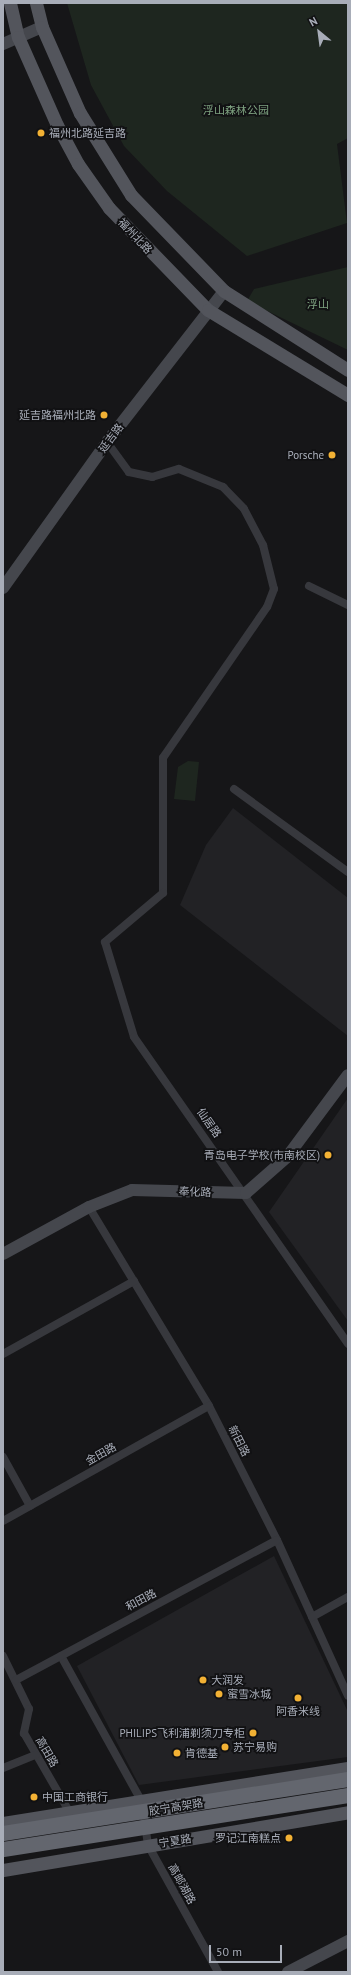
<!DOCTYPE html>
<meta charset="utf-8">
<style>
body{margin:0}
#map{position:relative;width:351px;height:1975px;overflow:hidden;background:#161618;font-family:"PT Sans","Noto Sans SC",sans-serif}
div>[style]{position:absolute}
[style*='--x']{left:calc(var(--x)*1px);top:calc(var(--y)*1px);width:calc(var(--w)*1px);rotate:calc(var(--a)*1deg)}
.built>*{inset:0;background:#222225}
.green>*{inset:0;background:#1e261f}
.street>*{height:8px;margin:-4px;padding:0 4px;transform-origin:4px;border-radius:4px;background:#37383d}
.secondary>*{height:12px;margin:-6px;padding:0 6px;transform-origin:6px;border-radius:6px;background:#45474d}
.primary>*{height:13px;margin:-6.5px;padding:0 6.5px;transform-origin:6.5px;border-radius:6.5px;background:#53555c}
.highway-bridge>*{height:15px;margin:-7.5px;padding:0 7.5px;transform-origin:7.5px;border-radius:7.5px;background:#63666e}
.dots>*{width:11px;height:11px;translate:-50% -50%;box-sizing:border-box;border:2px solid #111113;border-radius:50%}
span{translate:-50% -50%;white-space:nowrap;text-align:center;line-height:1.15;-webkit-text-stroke:3.5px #111113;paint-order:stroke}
.park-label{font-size:11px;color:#7fa381}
.poi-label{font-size:11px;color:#a8adb8}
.left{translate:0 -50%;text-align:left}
.right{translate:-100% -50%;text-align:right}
.street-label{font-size:11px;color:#a8adb8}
.frame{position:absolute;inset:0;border:4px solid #a8adb8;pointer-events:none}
.north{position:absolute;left:299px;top:12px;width:40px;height:40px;-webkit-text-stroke:3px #111113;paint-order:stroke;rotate:331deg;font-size:11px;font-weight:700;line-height:16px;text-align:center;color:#a8adb8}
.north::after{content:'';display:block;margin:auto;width:14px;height:18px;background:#a8adb8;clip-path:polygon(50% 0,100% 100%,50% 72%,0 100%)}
.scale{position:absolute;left:209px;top:1945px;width:73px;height:18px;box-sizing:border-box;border:2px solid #a8adb8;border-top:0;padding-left:5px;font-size:12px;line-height:14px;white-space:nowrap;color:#a8adb8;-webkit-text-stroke:3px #111113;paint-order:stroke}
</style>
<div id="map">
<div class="built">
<i style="clip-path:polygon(233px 808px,348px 898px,348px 1036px,180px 905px,206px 845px)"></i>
<i style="clip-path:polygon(348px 1098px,348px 1321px,269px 1212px)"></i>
<i style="clip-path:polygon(274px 1556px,348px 1712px,348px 1757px,139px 1785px,77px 1666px)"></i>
</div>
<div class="green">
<i style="clip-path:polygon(67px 3px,348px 3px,348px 138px,337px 144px,347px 223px,247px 256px,167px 191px,124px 146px,91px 85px)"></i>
<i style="clip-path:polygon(348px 267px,348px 350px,247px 301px,254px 289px)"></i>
<i style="clip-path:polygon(188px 761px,199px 762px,195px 801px,174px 799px,178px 767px)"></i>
</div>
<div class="street">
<i style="--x:107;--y:442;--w:37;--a:54"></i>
<i style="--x:129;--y:472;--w:24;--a:12"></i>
<i style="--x:152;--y:477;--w:28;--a:-17"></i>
<i style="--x:179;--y:469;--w:48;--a:22.2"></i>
<i style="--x:223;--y:487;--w:30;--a:46"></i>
<i style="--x:244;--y:509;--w:41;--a:62.2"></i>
<i style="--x:263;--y:545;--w:45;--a:76"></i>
<i style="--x:274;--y:589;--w:19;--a:111"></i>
<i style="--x:267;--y:607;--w:183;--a:124.6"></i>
<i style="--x:163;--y:758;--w:135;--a:90"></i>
<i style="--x:163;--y:893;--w:76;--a:139.8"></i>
<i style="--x:105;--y:942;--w:99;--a:73"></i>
<i style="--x:134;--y:1037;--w:374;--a:55.1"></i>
<i style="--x:309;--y:586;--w:43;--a:26"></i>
<i style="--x:234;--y:789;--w:141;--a:36.1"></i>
<i style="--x:89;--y:1207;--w:232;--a:58.9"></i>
<i style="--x:209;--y:1406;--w:150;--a:63.1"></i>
<i style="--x:277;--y:1540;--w:171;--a:65.5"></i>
<i style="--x:3;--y:1354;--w:150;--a:-29.1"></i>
<i style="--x:3;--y:1457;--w:56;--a:61.1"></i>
<i style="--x:3;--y:1521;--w:236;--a:-29.2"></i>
<i style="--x:312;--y:1617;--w:41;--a:-29.1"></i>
<i style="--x:3;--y:1656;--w:59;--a:63.9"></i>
<i style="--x:29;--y:1709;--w:25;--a:102"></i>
<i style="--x:24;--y:1733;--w:92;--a:60.1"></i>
<i style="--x:61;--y:1656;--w:167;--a:61"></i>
<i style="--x:142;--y:1802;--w:43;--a:82.1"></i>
<i style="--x:148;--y:1845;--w:145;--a:61.1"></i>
<i style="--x:16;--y:1680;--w:296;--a:-28.2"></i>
<i style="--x:3;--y:1768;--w:35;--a:-22"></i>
</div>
<div class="secondary">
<i style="--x:3;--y:44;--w:43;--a:-23.6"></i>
<i style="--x:3;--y:588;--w:179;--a:-54.5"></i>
<i style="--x:107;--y:442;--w:191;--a:-52.2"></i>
<i style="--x:3;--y:1254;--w:98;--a:-28.7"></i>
<i style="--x:89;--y:1207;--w:46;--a:-21.6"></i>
<i style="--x:132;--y:1190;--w:114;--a:1.5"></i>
<i style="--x:246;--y:1193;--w:55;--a:-41.3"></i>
<i style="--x:287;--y:1157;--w:102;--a:-53.4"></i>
<i style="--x:288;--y:1972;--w:68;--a:-27.3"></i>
</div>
<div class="primary">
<i style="--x:10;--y:3;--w:35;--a:77"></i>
<i style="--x:18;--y:37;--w:96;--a:66.1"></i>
<i style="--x:57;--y:125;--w:44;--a:61.7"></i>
<i style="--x:78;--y:164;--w:54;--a:54.8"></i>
<i style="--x:109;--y:208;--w:142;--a:45.9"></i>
<i style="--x:208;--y:310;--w:164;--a:31.3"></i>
<i style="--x:36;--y:3;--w:25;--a:76"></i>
<i style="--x:42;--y:27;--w:94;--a:66.2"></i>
<i style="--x:80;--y:113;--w:97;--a:58.1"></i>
<i style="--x:131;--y:195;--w:134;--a:45.9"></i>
<i style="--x:224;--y:291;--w:147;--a:32.5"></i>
<i style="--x:3;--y:1823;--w:349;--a:-9.1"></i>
<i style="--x:3;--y:1870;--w:350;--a:-9.5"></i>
</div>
<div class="highway-bridge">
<i style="--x:3;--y:1833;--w:349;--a:-8.9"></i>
<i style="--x:3;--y:1849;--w:349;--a:-8.9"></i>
</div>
<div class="dots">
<i style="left:41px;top:133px;background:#f2b134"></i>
<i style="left:104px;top:415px;background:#f2b134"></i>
<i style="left:332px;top:455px;background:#f2b134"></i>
<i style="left:328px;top:1155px;background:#f2b134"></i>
<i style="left:203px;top:1680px;background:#f2b134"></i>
<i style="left:219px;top:1694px;background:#f2b134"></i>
<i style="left:298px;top:1698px;background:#f2b134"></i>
<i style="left:253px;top:1733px;background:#f2b134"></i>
<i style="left:225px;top:1747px;background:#f2b134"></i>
<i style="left:177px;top:1753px;background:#f2b134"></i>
<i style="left:34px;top:1797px;background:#f2b134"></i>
<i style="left:289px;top:1838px;background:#f2b134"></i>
</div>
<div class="park-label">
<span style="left:236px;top:110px">浮山森林公园</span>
<span style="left:318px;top:304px">浮山</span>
</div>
<div class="poi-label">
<span class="left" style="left:49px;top:133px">福州北路延吉路</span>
<span class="right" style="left:96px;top:415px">延吉路福州北路</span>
<span class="right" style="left:324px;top:455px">Porsche</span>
<span class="right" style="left:320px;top:1155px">青岛电子学校(市南校区)</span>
<span class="left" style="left:211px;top:1680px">大润发</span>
<span class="left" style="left:227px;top:1694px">蜜雪冰城</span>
<span style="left:298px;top:1711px">阿香米线</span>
<span class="right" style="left:245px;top:1733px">PHILIPS飞利浦剃须刀专柜</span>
<span class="left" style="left:233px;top:1747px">苏宁易购</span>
<span class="left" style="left:185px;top:1753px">肯德基</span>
<span class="left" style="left:42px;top:1797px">中国工商银行</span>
<span class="right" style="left:281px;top:1838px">罗记江南糕点</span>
</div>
<div class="street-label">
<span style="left:135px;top:236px;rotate:47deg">福州北路</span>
<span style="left:111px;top:438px;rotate:-53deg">延吉路</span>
<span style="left:209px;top:1123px;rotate:55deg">仙居路</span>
<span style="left:195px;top:1192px;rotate:2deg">奉化路</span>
<span style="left:239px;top:1441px;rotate:63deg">新田路</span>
<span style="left:101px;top:1454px;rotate:-29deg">金田路</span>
<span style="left:141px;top:1600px;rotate:-28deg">和田路</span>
<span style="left:47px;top:1752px;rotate:60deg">高田路</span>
<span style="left:176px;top:1807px;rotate:-9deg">胶宁高架路</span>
<span style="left:175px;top:1841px;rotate:-9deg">宁夏路</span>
<span style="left:182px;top:1884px;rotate:61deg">高邮湖路</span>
</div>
<div class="frame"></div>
<div class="north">N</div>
<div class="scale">50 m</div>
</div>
